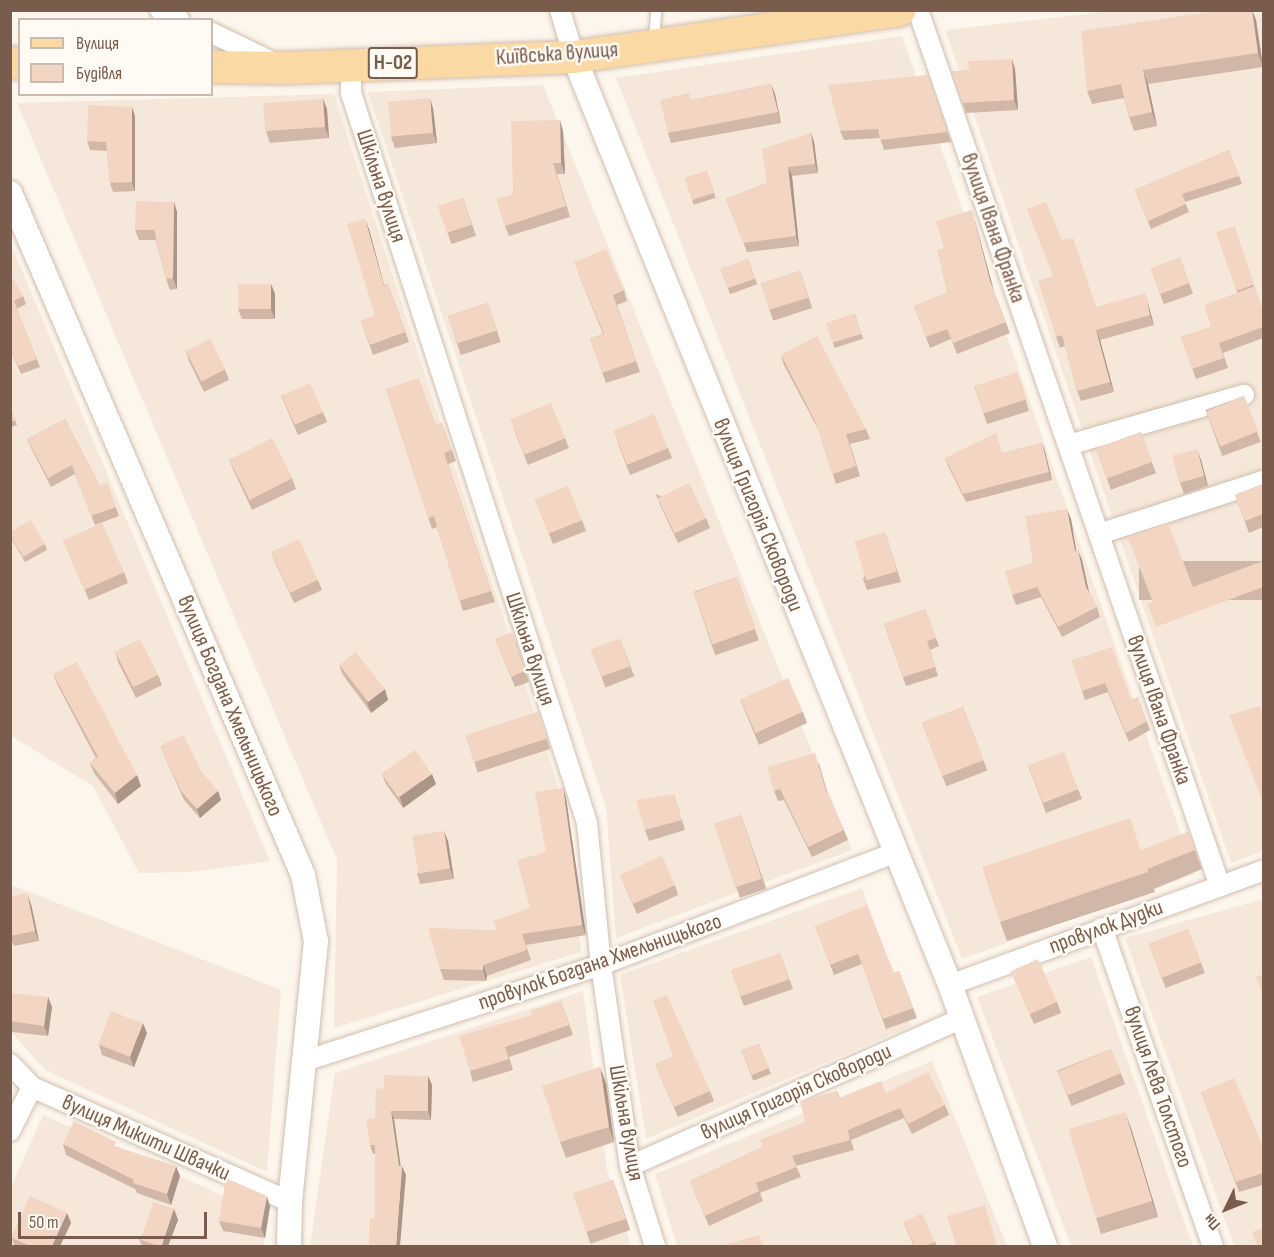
<!DOCTYPE html>
<meta charset="utf-8">
<style>
body{margin:0}
#map{position:relative;width:1274px;height:1257px;overflow:hidden;background:#fdf6ec;font-family:"Sofia Sans Condensed",sans-serif}
div>[style]{position:absolute}
[style*='--x']{left:calc(var(--x)*1px);top:calc(var(--y)*1px);width:calc(var(--w)*1px);rotate:calc(var(--a)*1deg)}
.residential>*{inset:0;background:#f5e8da}
.roads{filter:drop-shadow(0 0 2px #d1beb0) drop-shadow(0 0 2px #d1beb0)}
.service>*{height:10px;margin:-5px;padding:0 5px;transform-origin:5px;border-radius:5px;background:#fff}
.minor>*{height:20px;margin:-10px;padding:0 10px;transform-origin:10px;border-radius:10px;background:#fff}
.tertiary>*{height:24px;margin:-12px;padding:0 12px;transform-origin:12px;border-radius:12px;background:#fff}
.primary>*{height:32px;margin:-16px;padding:0 16px;transform-origin:16px;border-radius:16px;background:#fbd9a5}
.wall>*{inset:0;background:#d1b7a8;transform-origin:0 0}
.shaded-wall>*{inset:0;background:#aa9588}
.building>*{inset:0;background:#f3d5c3;transform-origin:0 0}
span{translate:-50% -50%;white-space:nowrap;text-align:center;line-height:1.15;-webkit-text-stroke:5px #fffaf3;paint-order:stroke}
.shield-label span{padding:2px 4px;background:#fffaf3;border:2px solid;border-radius:4px;-webkit-text-stroke-width:0}
.shield-label{font-size:21px;color:#7a5c4d;font-weight:700}
.street-label{font-size:22px;color:#7a5c4d}
.frame{position:absolute;inset:0;border:12px solid #7a5c4d;pointer-events:none}
.legend{position:absolute;left:18px;top:18px;width:195px;height:78px;box-sizing:border-box;background:#fffaf3;border:2px solid #cabbb1;margin:0;padding:8px 10px;list-style:none;font-size:18px;color:#7a5c4d}
.legend li{display:flex;align-items:center;gap:12px;height:30px}
.legend b{width:30px;border:2px solid #cabbb1}
.north{position:absolute;left:1196px;top:1179px;width:60px;height:60px;-webkit-text-stroke:4px #fffaf3;paint-order:stroke;rotate:227deg;font-size:16px;font-weight:700;line-height:24px;text-align:center;color:#7a5c4d}
.north::after{content:'';display:block;margin:auto;width:21px;height:27px;background:#7a5c4d;clip-path:polygon(50% 0,100% 100%,50% 72%,0 100%)}
.scale{position:absolute;left:18px;top:1212px;width:189px;height:27px;box-sizing:border-box;border:3px solid #7a5c4d;border-top:0;padding-left:8px;font-size:18px;line-height:21px;white-space:nowrap;color:#7a5c4d;-webkit-text-stroke:4px #fffaf3;paint-order:stroke}
</style>
<div id="map">
<div class="residential">
<i style="clip-path:polygon(1113px 11px,1264px 13px,1263px 851px,1231px 863px,945px 30px)"></i>
<i style="clip-path:polygon(902px 36px,1195px 874px,962px 959px,616px 78px)"></i>
<i style="clip-path:polygon(543px 85px,852px 850px,616px 938px,606px 807px,368px 92px)"></i>
<i style="clip-path:polygon(334px 94px,569px 820px,581px 952px,334px 1028px,337px 860px,17px 103px)"></i>
<i style="clip-path:polygon(10px 242px,270px 861px,190px 872px,139px 873px,93px 786px,11px 736px)"></i>
<i style="clip-path:polygon(11px 885px,281px 990px,267px 1172px,45px 1070px,11px 1032px)"></i>
<i style="clip-path:polygon(862px 888px,911px 1026px,646px 1139px,620px 975px)"></i>
<i style="clip-path:polygon(1263px 899px,1263px 1246px,1234px 1246px,1125px 938px)"></i>
<i style="clip-path:polygon(1091px 957px,1193px 1246px,1071px 1246px,977px 997px)"></i>
<i style="clip-path:polygon(583px 991px,607px 1170px,631px 1246px,310px 1246px,335px 1073px)"></i>
<i style="clip-path:polygon(932px 1061px,1007px 1246px,677px 1246px,655px 1174px)"></i>
<i style="clip-path:polygon(43px 1115px,264px 1214px,264px 1246px,11px 1246px,11px 1187px)"></i>
</div>
<div class="roads">
<div class="service">
<i style="--x:654;--y:42;--w:32;--a:-86"></i>
</div>
<div class="minor">
<i style="--x:160;--y:10;--w:22;--a:27"></i>
<i style="--x:560;--y:10;--w:49;--a:73.4"></i>
<i style="--x:918;--y:10;--w:927;--a:70.98"></i>
<i style="--x:212;--y:33;--w:69;--a:25.8"></i>
<i style="--x:351;--y:64;--w:29;--a:90"></i>
<i style="--x:351;--y:93;--w:767;--a:72.08"></i>
<i style="--x:587;--y:823;--w:143;--a:84.4"></i>
<i style="--x:601;--y:965;--w:203;--a:81.8"></i>
<i style="--x:630;--y:1166;--w:84;--a:72.6"></i>
<i style="--x:1068;--y:445;--w:183;--a:-15.9"></i>
<i style="--x:1099;--y:534;--w:172;--a:-17.9"></i>
<i style="--x:1102;--y:928;--w:337;--a:70.8"></i>
<i style="--x:950;--y:985;--w:334;--a:-20.1"></i>
<i style="--x:302;--y:1062;--w:314;--a:-18"></i>
<i style="--x:601;--y:965;--w:315;--a:-20.9"></i>
<i style="--x:10;--y:1064;--w:32;--a:46"></i>
<i style="--x:32;--y:1087;--w:282;--a:24"></i>
<i style="--x:10;--y:1131;--w:49;--a:-63.4"></i>
<i style="--x:630;--y:1166;--w:363;--a:-24"></i>
</div>
<div class="tertiary">
<i style="--x:574;--y:57;--w:1001;--a:67.94"></i>
<i style="--x:950;--y:985;--w:278;--a:70"></i>
<i style="--x:10;--y:193;--w:742;--a:66.75"></i>
<i style="--x:303;--y:875;--w:67;--a:78.9"></i>
<i style="--x:316;--y:941;--w:262;--a:95.7"></i>
<i style="--x:290;--y:1202;--w:44;--a:91.3"></i>
</div>
<div class="primary">
<i style="--x:10;--y:63;--w:10;--a:0"></i>
<i style="--x:212;--y:67;--w:74;--a:0.8"></i>
<i style="--x:286;--y:68;--w:288;--a:-2.2"></i>
<i style="--x:574;--y:57;--w:329;--a:-8.2"></i>
</div>
</div>
<div class="wall">
<i style="clip-path:polygon(1222px 10px,1252px 10px,1256px 20px,1263px 67px,1148px 84px,1157px 126px,1134px 131px,1129px 117px,1124px 98px,1092px 104px,1087px 91px)"></i>
<i style="clip-path:polygon(1012px 59px,1015px 69px,1018px 110px,966px 113px,952px 72px,969px 70px)"></i>
<i style="clip-path:polygon(928px 75px,951px 142px,884px 150px,880px 138px,844px 140px,840px 131px)"></i>
<i style="clip-path:polygon(771px 84px,775px 94px,781px 123px,671px 143px,668px 133px,692px 100px)"></i>
<i style="clip-path:polygon(323px 99px,327px 109px,329px 138px,270px 143px,266px 132px)"></i>
<i style="clip-path:polygon(433px 108px,437px 143px,395px 148px,391px 137px)"></i>
<i style="clip-path:polygon(135px 116px,135px 191px,113px 192px,110px 183px,107px 151px,90px 150px,87px 141px)"></i>
<i style="clip-path:polygon(563px 131px,565px 174px,557px 174px,570px 217px,509px 236px,505px 226px,513px 194px)"></i>
<i style="clip-path:polygon(811px 133px,814px 142px,818px 173px,792px 176px,799px 246px,747px 252px,726px 199px,767px 183px)"></i>
<i style="clip-path:polygon(1229px 150px,1242px 184px,1185px 202px,1189px 212px,1151px 229px,1135px 190px)"></i>
<i style="left:707px;top:171px;width:28px;height:23px;rotate:72deg"></i>
<i style="left:463px;top:198px;width:40px;height:26px;rotate:71deg"></i>
<i style="clip-path:polygon(174px 202px,177px 212px,177px 289px,170px 290px,166px 279px,156px 240px,139px 240px,135px 230px)"></i>
<i style="clip-path:polygon(975px 221px,993px 289px,1010px 333px,957px 354px,951px 339px,930px 348px,914px 306px,947px 293px,944px 248px)"></i>
<i style="clip-path:polygon(1234px 226px,1263px 313px,1263px 338px,1223px 353px,1228px 368px,1196px 379px,1181px 337px,1211px 327px,1237px 293px)"></i>
<i style="clip-path:polygon(369px 229px,384px 285px,388px 284px,409px 342px,373px 355px,361px 321px,375px 316px)"></i>
<i style="clip-path:polygon(1062px 240px,1096px 307px,1148px 304px,1154px 325px,1100px 340px,1114px 392px,1081px 401px,1077px 391px,1065px 346px,1060px 348px,1056px 337px,1053px 276px)"></i>
<i style="left:1180px;top:258px;width:38px;height:31px;rotate:70deg"></i>
<i style="left:748px;top:259px;width:27px;height:29px;rotate:70deg"></i>
<i style="left:800px;top:271px;width:39px;height:41px;rotate:72deg"></i>
<i style="clip-path:polygon(578px 272px,624px 290px,627px 301px,617px 305px,640px 372px,606px 383px,590px 339px,603px 334px)"></i>
<i style="clip-path:polygon(10px 279px,23px 296px,26px 304px,17px 309px,40px 367px,21px 374px,10px 349px)"></i>
<i style="clip-path:polygon(271px 284px,275px 294px,275px 319px,242px 319px,238px 309px)"></i>
<i style="left:488px;top:303px;width:41px;height:42px;rotate:72deg"></i>
<i style="left:855px;top:314px;width:26px;height:30px;rotate:72deg"></i>
<i style="clip-path:polygon(186px 351px,225px 369px,229px 380px,204px 392px,189px 361px)"></i>
<i style="clip-path:polygon(781px 355px,866px 429px,870px 439px,850px 444px,860px 476px,836px 484px,818px 429px,784px 365px)"></i>
<i style="clip-path:polygon(1021px 383px,1029px 411px,987px 424px,974px 386px)"></i>
<i style="clip-path:polygon(386px 389px,436px 425px,442px 423px,456px 461px,448px 464px,495px 602px,463px 611px,437px 527px,432px 529px)"></i>
<i style="clip-path:polygon(281px 395px,323px 412px,327px 422px,298px 435px)"></i>
<i style="left:1244px;top:396px;width:49px;height:41px;rotate:70deg"></i>
<i style="clip-path:polygon(10px 407px,17px 425px,10px 428px)"></i>
<i style="clip-path:polygon(65px 419px,100px 486px,107px 483px,119px 516px,95px 525px,75px 474px,51px 487px,31px 448px,27px 439px)"></i>
<i style="clip-path:polygon(514px 430px,565px 438px,569px 448px,528px 465px)"></i>
<i style="left:1141px;top:432px;width:44px;height:48px;rotate:70deg"></i>
<i style="clip-path:polygon(617px 441px,668px 448px,672px 458px,630px 475px)"></i>
<i style="clip-path:polygon(1042px 443px,1052px 480px,966px 502px,948px 466px,945px 458px,1003px 453px)"></i>
<i style="clip-path:polygon(229px 459px,292px 478px,296px 489px,252px 510px,233px 469px)"></i>
<i style="clip-path:polygon(1201px 460px,1208px 486px,1184px 494px,1180px 483px)"></i>
<i style="clip-path:polygon(1263px 484px,1263px 527px,1249px 533px,1235px 495px)"></i>
<i style="clip-path:polygon(656px 494px,706px 518px,710px 528px,678px 543px,660px 505px)"></i>
<i style="clip-path:polygon(535px 500px,582px 520px,586px 531px,553px 544px)"></i>
<i style="clip-path:polygon(1071px 519px,1076px 551px,1082px 560px,1089px 592px,1097px 607px,1100px 617px,1062px 637px,1041px 597px,1016px 605px,1012px 595px,1033px 563px)"></i>
<i style="clip-path:polygon(10px 532px,45px 544px,47px 550px,25px 562px,11px 538px)"></i>
<i style="clip-path:polygon(885px 532px,901px 582px,867px 590px,863px 579px)"></i>
<i style="clip-path:polygon(63px 540px,124px 572px,128px 583px,89px 600px)"></i>
<i style="clip-path:polygon(271px 552px,318px 580px,322px 590px,294px 603px,275px 562px)"></i>
<i style="left:1263px;top:561px;width:39px;height:124px;rotate:90deg"></i>
<i style="left:737px;top:577px;width:67px;height:46px;rotate:71deg"></i>
<i style="clip-path:polygon(925px 609px,939px 646px,930px 650px,938px 676px,906px 686px,884px 624px)"></i>
<i style="clip-path:polygon(495px 639px,516px 642px,529px 682px,515px 687px)"></i>
<i style="left:620px;top:639px;width:40px;height:31px;rotate:69deg"></i>
<i style="clip-path:polygon(115px 651px,158px 675px,162px 685px,136px 698px,118px 662px)"></i>
<i style="clip-path:polygon(1072px 660px,1131px 700px,1138px 697px,1150px 730px,1129px 742px,1108px 692px,1085px 700px)"></i>
<i style="clip-path:polygon(339px 665px,388px 700px,371px 713px,343px 675px)"></i>
<i style="clip-path:polygon(53px 674px,141px 786px,118px 804px,94px 773px,90px 763px,96px 758px,57px 684px)"></i>
<i style="clip-path:polygon(740px 699px,803px 712px,807px 723px,759px 745px)"></i>
<i style="left:963px;top:707px;width:68px;height:44px;rotate:69deg"></i>
<i style="left:538px;top:712px;width:39px;height:76px;rotate:72deg"></i>
<i style="clip-path:polygon(160px 746px,218px 791px,221px 800px,200px 818px,184px 800px)"></i>
<i style="clip-path:polygon(819px 763px,828px 795px,844px 830px,848px 840px,812px 857px,784px 800px,778px 801px,774px 791px)"></i>
<i style="clip-path:polygon(1028px 765px,1078px 789px,1082px 799px,1046px 813px)"></i>
<i style="clip-path:polygon(382px 774px,436px 784px,403px 808px,386px 784px)"></i>
<i style="clip-path:polygon(674px 794px,685px 830px,649px 841px,645px 830px)"></i>
<i style="clip-path:polygon(566px 798px,586px 935px,526px 945px,531px 960px,487px 976px,486px 981px,444px 980px,440px 969px,497px 930px,530px 908px,546px 852px)"></i>
<i style="left:741px;top:815px;width:78px;height:28px;rotate:71deg"></i>
<i style="clip-path:polygon(1188px 832px,1202px 869px,1154px 889px,1155px 892px,1007px 941px,1000px 922px,1141px 851px)"></i>
<i style="clip-path:polygon(448px 841px,454px 879px,420px 884px,417px 873px)"></i>
<i style="clip-path:polygon(620px 875px,675px 885px,678px 895px,637px 914px)"></i>
<i style="clip-path:polygon(31px 904px,39px 941px,14px 946px,10px 936px)"></i>
<i style="clip-path:polygon(815px 926px,894px 973px,899px 971px,917px 1018px,886px 1029px,862px 964px,834px 975px)"></i>
<i style="left:1188px;top:929px;width:47px;height:42px;rotate:69deg"></i>
<i style="clip-path:polygon(780px 953px,793px 989px,744px 1006px,740px 996px)"></i>
<i style="clip-path:polygon(1011px 971px,1057px 1002px,1061px 1013px,1034px 1024px)"></i>
<i style="clip-path:polygon(48px 997px,52px 1007px,48px 1036px,12px 1032px,10px 1027px,10px 1003px)"></i>
<i style="clip-path:polygon(561px 1001px,573px 1035px,509px 1057px,513px 1070px,473px 1082px,470px 1071px,532px 1015px)"></i>
<i style="clip-path:polygon(147px 1033px,134px 1067px,102px 1055px,99px 1045px)"></i>
<i style="left:759px;top:1044px;width:32px;height:19px;rotate:68deg"></i>
<i style="left:1111px;top:1049px;width:38px;height:58px;rotate:68deg"></i>
<i style="clip-path:polygon(655px 1064px,710px 1091px,714px 1101px,678px 1117px)"></i>
<i style="clip-path:polygon(428px 1076px,432px 1085px,431px 1120px,394px 1119px,400px 1166px,406px 1175px,375px 1154px,373px 1154px,370px 1145px,375px 1118px,384px 1088px)"></i>
<i style="clip-path:polygon(606px 1083px,614px 1142px,566px 1158px,560px 1142px)"></i>
<i style="clip-path:polygon(837px 1091px,840px 1098px,886px 1093px,945px 1105px,949px 1115px,912px 1134px,904px 1118px,851px 1140px,854px 1150px,796px 1166px,801px 1177px,760px 1193px,763px 1201px,709px 1226px,690px 1181px,763px 1147px,805px 1122px)"></i>
<i style="clip-path:polygon(1201px 1092px,1263px 1147px,1263px 1185px,1239px 1192px)"></i>
<i style="clip-path:polygon(1131px 1128px,1158px 1217px,1101px 1234px,1096px 1218px)"></i>
<i style="clip-path:polygon(63px 1144px,118px 1147px,180px 1176px,171px 1205px,137px 1193px,135px 1189px,66px 1155px)"></i>
<i style="left:613px;top:1180px;width:53px;height:42px;rotate:71deg"></i>
<i style="clip-path:polygon(270px 1206px,265px 1238px,223px 1231px,219px 1221px)"></i>
<i style="clip-path:polygon(174px 1209px,178px 1220px,168px 1246px,142px 1246px,139px 1239px)"></i>
<i style="clip-path:polygon(67px 1213px,71px 1223px,60px 1246px,15px 1246px,11px 1238px)"></i>
<i style="clip-path:polygon(903px 1222px,935px 1242px,937px 1246px,914px 1246px)"></i>
</div>
<div class="shaded-wall">
<i style="clip-path:polygon(1252px 10px,1256px 20px,1263px 67px,1258px 53px)"></i>
<i style="clip-path:polygon(1012px 59px,1015px 69px,1018px 110px,1014px 100px)"></i>
<i style="clip-path:polygon(1143px 70px,1148px 84px,1157px 126px,1152px 112px)"></i>
<i style="clip-path:polygon(771px 84px,775px 94px,781px 123px,778px 112px)"></i>
<i style="clip-path:polygon(430px 98px,433px 108px,437px 143px,433px 133px)"></i>
<i style="clip-path:polygon(323px 99px,327px 109px,329px 138px,325px 127px)"></i>
<i style="clip-path:polygon(132px 107px,135px 116px,135px 191px,132px 182px)"></i>
<i style="clip-path:polygon(560px 120px,563px 131px,565px 174px,561px 163px)"></i>
<i style="clip-path:polygon(811px 133px,814px 142px,818px 173px,815px 164px)"></i>
<i style="clip-path:polygon(788px 167px,792px 176px,799px 246px,796px 236px)"></i>
<i style="clip-path:polygon(174px 202px,177px 212px,177px 289px,173px 278px)"></i>
<i style="clip-path:polygon(972px 210px,975px 221px,994px 291px,990px 281px)"></i>
<i style="clip-path:polygon(365px 219px,369px 229px,387px 296px,384px 286px)"></i>
<i style="clip-path:polygon(271px 284px,275px 294px,275px 319px,271px 309px)"></i>
<i style="clip-path:polygon(1145px 293px,1148px 304px,1154px 325px,1150px 315px)"></i>
<i style="clip-path:polygon(1096px 330px,1100px 340px,1114px 392px,1110px 382px)"></i>
<i style="clip-path:polygon(1042px 443px,1045px 451px,1052px 480px,1049px 472px)"></i>
<i style="clip-path:polygon(1197px 449px,1201px 460px,1208px 486px,1204px 476px)"></i>
<i style="clip-path:polygon(1067px 509px,1071px 519px,1078px 561px,1075px 551px)"></i>
<i style="clip-path:polygon(1078px 550px,1082px 560px,1090px 597px,1086px 587px)"></i>
<i style="clip-path:polygon(385px 689px,388px 700px,371px 713px,367px 702px)"></i>
<i style="clip-path:polygon(432px 774px,436px 784px,403px 808px,400px 797px)"></i>
<i style="clip-path:polygon(137px 775px,141px 786px,118px 804px,115px 793px)"></i>
<i style="clip-path:polygon(563px 788px,566px 798px,586px 935px,582px 925px)"></i>
<i style="clip-path:polygon(218px 791px,221px 800px,200px 818px,197px 809px)"></i>
<i style="clip-path:polygon(444px 831px,448px 841px,454px 879px,450px 869px)"></i>
<i style="clip-path:polygon(27px 893px,31px 904px,39px 941px,35px 931px)"></i>
<i style="clip-path:polygon(483px 965px,487px 976px,486px 981px,483px 970px)"></i>
<i style="clip-path:polygon(48px 997px,52px 1007px,48px 1036px,44px 1026px)"></i>
<i style="clip-path:polygon(143px 1023px,147px 1033px,134px 1067px,130px 1057px)"></i>
<i style="clip-path:polygon(600px 1067px,606px 1083px,614px 1142px,609px 1127px)"></i>
<i style="clip-path:polygon(428px 1076px,432px 1085px,431px 1120px,428px 1111px)"></i>
<i style="clip-path:polygon(391px 1111px,394px 1119px,402px 1175px,399px 1166px)"></i>
<i style="clip-path:polygon(1125px 1112px,1131px 1128px,1158px 1217px,1152px 1201px)"></i>
<i style="clip-path:polygon(176px 1166px,180px 1176px,171px 1205px,167px 1194px)"></i>
<i style="clip-path:polygon(402px 1166px,406px 1175px,400px 1246px,396px 1246px)"></i>
<i style="clip-path:polygon(267px 1196px,270px 1206px,265px 1238px,261px 1228px)"></i>
<i style="clip-path:polygon(174px 1209px,178px 1220px,168px 1246px,161px 1246px)"></i>
<i style="clip-path:polygon(67px 1213px,71px 1223px,60px 1246px,52px 1246px)"></i>
</div>
<div class="building">
<i style="clip-path:polygon(1222px 10px,1252px 10px,1258px 53px,1143px 70px,1152px 112px,1129px 117px,1121px 84px,1087px 91px,1081px 31px)"></i>
<i style="clip-path:polygon(1012px 59px,1014px 100px,963px 103px,952px 72px,969px 70px,968px 61px)"></i>
<i style="clip-path:polygon(928px 75px,947px 132px,880px 140px,878px 129px,840px 131px,828px 85px)"></i>
<i style="clip-path:polygon(771px 84px,778px 112px,668px 133px,660px 100px,689px 93px,691px 100px)"></i>
<i style="left:430px;top:98px;width:35px;height:42px;rotate:85deg"></i>
<i style="left:323px;top:99px;width:28px;height:60px;rotate:86deg"></i>
<i style="clip-path:polygon(88px 105px,132px 107px,132px 182px,110px 183px,106px 142px,87px 141px)"></i>
<i style="clip-path:polygon(560px 120px,561px 163px,553px 163px,566px 206px,505px 226px,496px 199px,513px 194px,511px 121px)"></i>
<i style="clip-path:polygon(811px 133px,815px 164px,788px 167px,796px 236px,743px 243px,726px 199px,767px 183px,762px 149px)"></i>
<i style="clip-path:polygon(1229px 150px,1239px 176px,1182px 194px,1186px 204px,1148px 221px,1135px 190px)"></i>
<i style="left:707px;top:171px;width:23px;height:23px;rotate:72deg"></i>
<i style="left:463px;top:198px;width:28px;height:26px;rotate:72deg"></i>
<i style="clip-path:polygon(136px 201px,174px 202px,173px 278px,166px 279px,154px 230px,135px 230px)"></i>
<i style="clip-path:polygon(1046px 202px,1062px 240px,1073px 238px,1096px 307px,1145px 293px,1150px 315px,1096px 330px,1110px 382px,1077px 391px,1062px 335px,1056px 337px,1038px 281px,1053px 276px,1027px 209px)"></i>
<i style="clip-path:polygon(972px 210px,990px 281px,1006px 322px,953px 343px,947px 329px,926px 337px,914px 306px,947px 293px,937px 250px,944px 248px,936px 221px)"></i>
<i style="clip-path:polygon(365px 219px,384px 286px,388px 284px,405px 332px,370px 345px,361px 321px,375px 316px,347px 224px)"></i>
<i style="left:1234px;top:226px;width:62px;height:19px;rotate:71deg"></i>
<i style="clip-path:polygon(606px 249px,624px 290px,613px 295px,636px 361px,602px 373px,590px 339px,604px 334px,574px 262px)"></i>
<i style="left:1180px;top:258px;width:27px;height:31px;rotate:70deg"></i>
<i style="left:748px;top:259px;width:21px;height:29px;rotate:71deg"></i>
<i style="left:800px;top:271px;width:28px;height:41px;rotate:73deg"></i>
<i style="clip-path:polygon(13px 278px,23px 296px,14px 301px,37px 359px,18px 366px,10px 348px,10px 279px)"></i>
<i style="left:238px;top:284px;width:33px;height:25px"></i>
<i style="clip-path:polygon(1255px 286px,1263px 315px,1263px 327px,1219px 343px,1224px 358px,1192px 369px,1181px 337px,1211px 327px,1204px 305px)"></i>
<i style="left:488px;top:303px;width:29px;height:42px;rotate:72deg"></i>
<i style="left:855px;top:314px;width:21px;height:30px;rotate:73deg"></i>
<i style="clip-path:polygon(817px 336px,866px 429px,846px 434px,856px 466px,832px 474px,815px 421px,781px 355px)"></i>
<i style="left:210px;top:339px;width:34px;height:27px;rotate:63deg"></i>
<i style="left:1017px;top:372px;width:29px;height:45px;rotate:72deg"></i>
<i style="clip-path:polygon(419px 378px,436px 425px,442px 423px,452px 450px,444px 453px,491px 591px,459px 601px,434px 516px,428px 518px,386px 389px)"></i>
<i style="left:310px;top:383px;width:32px;height:31px;rotate:66deg"></i>
<i style="left:1244px;top:396px;width:38px;height:41px;rotate:68deg"></i>
<i style="left:551px;top:403px;width:38px;height:44px;rotate:68deg"></i>
<i style="clip-path:polygon(10px 407px,16px 420px,10px 422px)"></i>
<i style="left:654px;top:414px;width:37px;height:44px;rotate:68deg"></i>
<i style="clip-path:polygon(65px 419px,100px 486px,107px 483px,116px 507px,91px 516px,72px 465px,48px 478px,27px 439px)"></i>
<i style="left:1141px;top:432px;width:32px;height:48px;rotate:70deg"></i>
<i style="clip-path:polygon(996px 433px,1002px 453px,1042px 443px,1049px 472px,963px 494px,945px 458px)"></i>
<i style="left:272px;top:438px;width:45px;height:48px;rotate:63deg"></i>
<i style="left:1197px;top:449px;width:28px;height:26px;rotate:75deg"></i>
<i style="left:689px;top:483px;width:39px;height:35px;rotate:64deg"></i>
<i style="clip-path:polygon(1263px 484px,1263px 514px,1245px 521px,1235px 495px)"></i>
<i style="left:568px;top:486px;width:37px;height:36px;rotate:68deg"></i>
<i style="clip-path:polygon(1067px 509px,1075px 551px,1078px 550px,1086px 587px,1097px 607px,1058px 627px,1037px 587px,1012px 595px,1005px 571px,1033px 563px,1025px 516px)"></i>
<i style="clip-path:polygon(31px 520px,45px 544px,23px 557px,10px 535px,10px 532px)"></i>
<i style="left:102px;top:523px;width:54px;height:43px;rotate:66deg"></i>
<i style="clip-path:polygon(1168px 523px,1193px 587px,1263px 561px,1263px 587px,1156px 627px,1147px 604px,1153px 602px,1128px 538px)"></i>
<i style="left:885px;top:532px;width:41px;height:32px;rotate:73deg"></i>
<i style="left:299px;top:539px;width:45px;height:31px;rotate:65deg"></i>
<i style="left:737px;top:577px;width:55px;height:46px;rotate:70deg"></i>
<i style="clip-path:polygon(925px 609px,936px 638px,927px 641px,935px 667px,903px 677px,884px 624px)"></i>
<i style="clip-path:polygon(512px 632px,525px 671px,511px 677px,495px 639px)"></i>
<i style="left:140px;top:639px;width:40px;height:28px;rotate:63deg"></i>
<i style="left:620px;top:639px;width:29px;height:31px;rotate:70deg"></i>
<i style="clip-path:polygon(1112px 647px,1131px 700px,1138px 697px,1147px 721px,1126px 733px,1105px 683px,1082px 691px,1072px 660px)"></i>
<i style="left:356px;top:652px;width:47px;height:21px;rotate:52deg"></i>
<i style="clip-path:polygon(77px 662px,137px 775px,115px 793px,90px 763px,98px 757px,53px 674px)"></i>
<i style="left:788px;top:678px;width:37px;height:52px;rotate:66deg"></i>
<i style="clip-path:polygon(1260px 706px,1263px 718px,1263px 802px,1229px 715px)"></i>
<i style="left:963px;top:707px;width:57px;height:44px;rotate:69deg"></i>
<i style="left:538px;top:712px;width:28px;height:76px;rotate:72deg"></i>
<i style="clip-path:polygon(183px 735px,201px 771px,218px 791px,197px 809px,181px 791px,160px 746px)"></i>
<i style="left:415px;top:750px;width:29px;height:41px;rotate:55deg"></i>
<i style="left:1064px;top:752px;width:40px;height:38px;rotate:69deg"></i>
<i style="clip-path:polygon(815px 753px,826px 791px,844px 830px,808px 847px,780px 789px,774px 791px,767px 767px)"></i>
<i style="clip-path:polygon(563px 788px,582px 925px,522px 934px,527px 950px,483px 965px,483px 970px,440px 969px,428px 928px,497px 930px,493px 921px,530px 908px,517px 860px,546px 852px,535px 792px)"></i>
<i style="clip-path:polygon(674px 794px,682px 820px,645px 830px,636px 800px)"></i>
<i style="left:741px;top:815px;width:67px;height:28px;rotate:72deg"></i>
<i style="clip-path:polygon(1130px 818px,1141px 851px,1188px 832px,1195px 850px,1147px 869px,1148px 872px,1000px 922px,982px 867px)"></i>
<i style="left:444px;top:831px;width:38px;height:32px;rotate:81deg"></i>
<i style="left:662px;top:856px;width:32px;height:46px;rotate:66deg"></i>
<i style="clip-path:polygon(27px 893px,35px 931px,10px 936px,10px 897px)"></i>
<i style="clip-path:polygon(867px 905px,894px 973px,899px 971px,913px 1008px,883px 1019px,858px 954px,830px 965px,815px 926px)"></i>
<i style="left:1188px;top:929px;width:36px;height:42px;rotate:69deg"></i>
<i style="left:780px;top:953px;width:28px;height:52px;rotate:71deg"></i>
<i style="left:1038px;top:959px;width:47px;height:30px;rotate:66deg"></i>
<i style="clip-path:polygon(1263px 974px,1263px 995px,1256px 977px)"></i>
<i style="clip-path:polygon(12px 993px,48px 997px,44px 1026px,10px 1021px,10px 1003px)"></i>
<i style="clip-path:polygon(667px 995px,710px 1091px,674px 1107px,655px 1064px,673px 1056px,653px 1001px)"></i>
<i style="clip-path:polygon(561px 1001px,569px 1025px,505px 1047px,509px 1059px,470px 1071px,459px 1036px,532px 1015px,531px 1011px)"></i>
<i style="left:111px;top:1011px;width:34px;height:36px;rotate:21deg"></i>
<i style="left:759px;top:1044px;width:26px;height:19px;rotate:67deg"></i>
<i style="left:1111px;top:1049px;width:26px;height:58px;rotate:67deg"></i>
<i style="clip-path:polygon(600px 1067px,609px 1127px,560px 1142px,542px 1086px)"></i>
<i style="clip-path:polygon(928px 1072px,945px 1105px,908px 1124px,900px 1108px,848px 1130px,850px 1140px,792px 1156px,797px 1167px,756px 1183px,759px 1191px,705px 1216px,690px 1181px,763px 1147px,760px 1140px,805px 1122px,800px 1101px,837px 1091px,839px 1098px,881px 1081px,886px 1093px)"></i>
<i style="clip-path:polygon(384px 1075px,428px 1076px,428px 1111px,391px 1111px,399px 1166px,402px 1166px,396px 1246px,369px 1246px,370px 1218px,375px 1219px,375px 1145px,370px 1145px,366px 1119px,375px 1118px,376px 1089px,384px 1088px)"></i>
<i style="clip-path:polygon(1234px 1078px,1263px 1147px,1263px 1173px,1236px 1182px,1201px 1092px)"></i>
<i style="left:1125px;top:1112px;width:93px;height:59px;rotate:73deg"></i>
<i style="clip-path:polygon(74px 1121px,116px 1142px,114px 1146px,176px 1166px,167px 1194px,133px 1183px,134px 1180px,63px 1144px)"></i>
<i style="clip-path:polygon(226px 1178px,267px 1196px,261px 1228px,219px 1221px)"></i>
<i style="left:613px;top:1180px;width:41px;height:42px;rotate:72deg"></i>
<i style="clip-path:polygon(30px 1196px,67px 1213px,52px 1246px,31px 1246px,11px 1238px)"></i>
<i style="left:153px;top:1202px;width:22px;height:40px;rotate:18deg"></i>
<i style="clip-path:polygon(985px 1205px,997px 1246px,956px 1246px,947px 1216px)"></i>
<i style="clip-path:polygon(922px 1213px,935px 1242px,925px 1246px,915px 1246px,903px 1222px)"></i>
<i style="clip-path:polygon(1263px 1228px,1263px 1246px,1257px 1246px,1252px 1232px)"></i>
<i style="clip-path:polygon(759px 1235px,763px 1246px,721px 1246px)"></i>
</div>
<div class="shield-label">
<span style="left:393px;top:63px">Н-02</span>
</div>
<div class="street-label">
<span style="left:557px;top:54px;rotate:-4deg">Київська вулиця</span>
<span style="left:381px;top:186px;rotate:72deg">Шкільна вулиця</span>
<span style="left:993px;top:228px;rotate:71deg">вулиця Івана Франка</span>
<span style="left:758px;top:515px;rotate:68deg">вулиця Григорія Сковороди</span>
<span style="left:530px;top:649px;rotate:72deg">Шкільна вулиця</span>
<span style="left:230px;top:706px;rotate:67deg">вулиця Богдана Хмельницького</span>
<span style="left:1159px;top:710px;rotate:71deg">вулиця Івана Франка</span>
<span style="left:1106px;top:927px;rotate:-20deg">провулок Дудки</span>
<span style="left:600px;top:962px;rotate:-19deg">провулок Богдана Хмельницького</span>
<span style="left:1158px;top:1087px;rotate:71deg">вулиця Лева Толстого</span>
<span style="left:796px;top:1092px;rotate:-24deg">вулиця Григорія Сковороди</span>
<span style="left:626px;top:1123px;rotate:80deg">Шкільна вулиця</span>
<span style="left:146px;top:1138px;rotate:24deg">вулиця Микити Швачки</span>
</div>
<div class="frame"></div>
<ul class="legend">
<li><b style="height:8px;background:#fbd9a5"></b>Вулиця</li>
<li><b style="height:16px;background:#f3d5c3"></b>Будівля</li>
</ul>
<div class="north">Пн</div>
<div class="scale">50 m</div>
</div>
